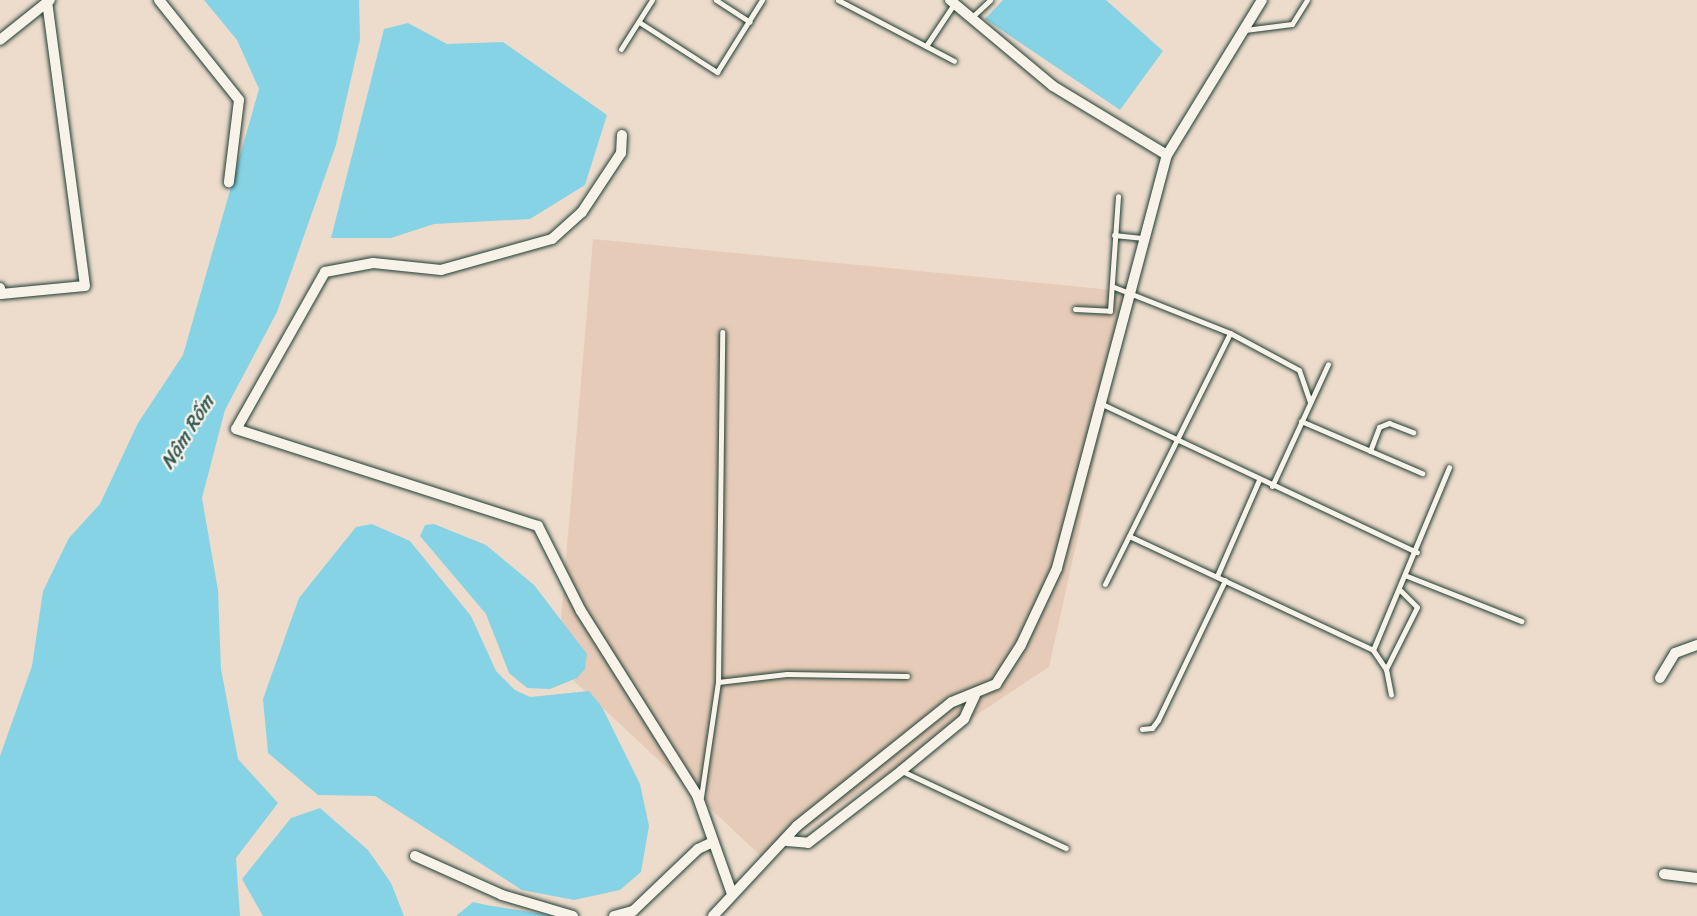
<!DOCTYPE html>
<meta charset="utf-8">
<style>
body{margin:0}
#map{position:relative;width:1697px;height:916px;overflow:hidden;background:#eddccc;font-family:Sriracha,sans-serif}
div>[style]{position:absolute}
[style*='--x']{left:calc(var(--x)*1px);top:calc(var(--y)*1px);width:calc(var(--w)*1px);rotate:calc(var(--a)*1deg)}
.built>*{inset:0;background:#e6ccb8}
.water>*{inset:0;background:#87d3e6}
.roads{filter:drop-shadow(0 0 2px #1f3d34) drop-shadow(0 0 2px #1f3d34)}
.service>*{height:5px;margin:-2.5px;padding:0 2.5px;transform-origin:2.5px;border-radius:2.5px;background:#f7f3e8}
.minor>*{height:10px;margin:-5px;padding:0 5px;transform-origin:5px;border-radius:5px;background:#f7f3e8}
span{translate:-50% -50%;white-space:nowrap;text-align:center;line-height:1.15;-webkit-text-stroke:4.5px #f7f3e8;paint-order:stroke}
.water-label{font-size:20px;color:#345b58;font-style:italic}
</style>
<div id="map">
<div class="built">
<i style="clip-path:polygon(593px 239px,1132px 292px,1049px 667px,762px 857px,557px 665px)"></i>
</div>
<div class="water">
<i style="clip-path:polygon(204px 0,359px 0,360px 39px,336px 145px,277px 312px,225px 410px,202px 498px,218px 590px,221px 669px,238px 759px,278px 803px,236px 858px,240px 916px,0 916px,0 756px,32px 666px,43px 591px,69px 538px,100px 504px,138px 423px,183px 355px,259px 89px,237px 40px)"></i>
<i style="clip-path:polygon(1003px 0,1106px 0,1163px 51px,1120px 110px,985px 19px)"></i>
<i style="clip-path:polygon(408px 23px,447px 44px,503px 42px,607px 115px,585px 185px,530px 219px,434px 224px,391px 238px,331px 238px,384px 29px)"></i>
<i style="clip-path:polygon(372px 524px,410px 541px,471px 616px,496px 671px,515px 690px,530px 697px,589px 691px,602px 707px,640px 784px,649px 826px,641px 872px,620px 890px,574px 900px,522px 890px,375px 796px,318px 795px,268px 753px,263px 699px,299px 598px,356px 527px)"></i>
<i style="clip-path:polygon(434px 524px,486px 545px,534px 585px,587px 654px,585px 669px,577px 678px,550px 689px,527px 688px,509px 673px,486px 614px,420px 536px,425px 525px)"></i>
<i style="clip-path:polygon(320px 808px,368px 850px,391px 883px,404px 916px,263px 916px,242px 879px,291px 818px)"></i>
<i style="clip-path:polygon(473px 902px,486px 905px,555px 916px,456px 916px)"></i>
</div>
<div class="roads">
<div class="service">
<i style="--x:716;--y:0;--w:40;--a:32.9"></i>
<i style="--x:838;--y:0;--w:131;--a:27.7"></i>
<i style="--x:972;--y:17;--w:25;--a:-43"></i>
<i style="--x:639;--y:22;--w:93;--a:32.7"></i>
<i style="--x:717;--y:72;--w:85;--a:-58"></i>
<i style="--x:1245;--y:30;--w:47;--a:-7.3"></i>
<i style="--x:1292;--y:24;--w:28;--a:-58"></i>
<i style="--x:926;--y:46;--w:50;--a:-56.3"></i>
<i style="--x:621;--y:49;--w:58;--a:-57.7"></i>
<i style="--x:1114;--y:235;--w:30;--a:6"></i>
<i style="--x:1114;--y:287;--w:125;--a:21.6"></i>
<i style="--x:1075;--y:309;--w:35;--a:3"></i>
<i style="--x:1110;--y:311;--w:115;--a:-86"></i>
<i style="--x:1102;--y:404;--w:348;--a:25.2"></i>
<i style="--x:1301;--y:421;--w:132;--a:23.3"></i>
<i style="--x:1370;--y:451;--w:26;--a:-69"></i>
<i style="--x:1379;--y:427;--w:11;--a:-22"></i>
<i style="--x:1389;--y:423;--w:26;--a:21"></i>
<i style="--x:1272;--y:486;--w:134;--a:-65.3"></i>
<i style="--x:1129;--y:536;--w:269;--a:25"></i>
<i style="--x:1373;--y:650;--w:198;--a:-67.4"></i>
<i style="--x:1217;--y:576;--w:105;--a:-66.4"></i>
<i style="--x:1407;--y:576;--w:123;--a:21.5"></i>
<i style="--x:1105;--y:584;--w:280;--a:-63.5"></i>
<i style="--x:1230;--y:333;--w:78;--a:28.2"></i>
<i style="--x:1299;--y:370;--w:34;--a:71"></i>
<i style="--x:1373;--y:650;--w:23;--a:56"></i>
<i style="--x:1386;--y:669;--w:26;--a:79"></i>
<i style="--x:1386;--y:669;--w:69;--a:-63.4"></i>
<i style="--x:1417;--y:607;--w:23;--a:-135"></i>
<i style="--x:718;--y:682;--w:350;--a:-89.3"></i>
<i style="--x:1142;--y:729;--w:10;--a:-6"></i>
<i style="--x:1152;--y:728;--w:10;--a:-53"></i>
<i style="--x:1158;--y:720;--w:155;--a:-64.4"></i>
<i style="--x:902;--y:771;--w:181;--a:25.2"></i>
<i style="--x:701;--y:797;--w:116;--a:-81.6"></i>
<i style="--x:718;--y:682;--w:69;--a:-6.6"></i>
<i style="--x:787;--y:674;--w:120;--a:1"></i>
</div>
<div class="minor">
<i style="--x:159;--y:0;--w:128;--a:51.3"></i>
<i style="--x:239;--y:100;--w:83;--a:97"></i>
<i style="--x:950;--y:0;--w:134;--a:39.9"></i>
<i style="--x:1053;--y:86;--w:133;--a:31.2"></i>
<i style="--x:0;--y:40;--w:64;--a:-38.7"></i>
<i style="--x:622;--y:135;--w:18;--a:93"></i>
<i style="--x:621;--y:153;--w:71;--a:123.5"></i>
<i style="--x:582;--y:212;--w:40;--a:138"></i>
<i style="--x:552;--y:239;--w:115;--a:164.4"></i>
<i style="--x:441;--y:270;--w:68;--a:-174.1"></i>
<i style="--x:373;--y:263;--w:49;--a:169.4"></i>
<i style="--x:325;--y:272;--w:180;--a:119.5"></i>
<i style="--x:236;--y:429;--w:317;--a:17.8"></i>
<i style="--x:538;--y:526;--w:95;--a:63.2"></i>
<i style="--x:581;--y:611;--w:218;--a:57.8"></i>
<i style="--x:697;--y:795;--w:105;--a:70.5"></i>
<i style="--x:0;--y:288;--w:6;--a:81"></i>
<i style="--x:1;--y:294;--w:84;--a:-5.4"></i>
<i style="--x:85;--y:286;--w:287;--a:-97.6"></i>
<i style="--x:1660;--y:678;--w:29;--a:-59"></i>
<i style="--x:1675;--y:653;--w:23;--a:-20"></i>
<i style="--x:787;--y:841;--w:21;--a:5"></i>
<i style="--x:808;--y:843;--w:118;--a:-37.7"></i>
<i style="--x:901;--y:771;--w:82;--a:-39.5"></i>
<i style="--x:964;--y:719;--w:26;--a:-65"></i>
<i style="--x:415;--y:856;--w:95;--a:24.1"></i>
<i style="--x:502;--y:895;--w:74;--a:16.5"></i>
<i style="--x:1664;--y:874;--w:33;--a:7"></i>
<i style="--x:614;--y:916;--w:20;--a:-15"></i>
<i style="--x:633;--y:911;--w:90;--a:-43.6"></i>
<i style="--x:698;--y:849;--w:17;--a:-25"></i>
<i style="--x:713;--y:916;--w:123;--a:-47"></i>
<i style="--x:797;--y:826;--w:198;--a:-38.7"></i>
<i style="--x:952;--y:702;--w:48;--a:-22.2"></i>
<i style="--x:996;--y:684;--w:46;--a:-57.3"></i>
<i style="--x:1021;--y:645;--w:85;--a:-64.9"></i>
<i style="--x:1057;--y:568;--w:427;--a:-75.1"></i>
<i style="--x:1167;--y:155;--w:182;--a:-58.5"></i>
</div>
</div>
<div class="water-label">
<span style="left:187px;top:432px;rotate:-58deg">Nậm Rốm</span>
</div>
</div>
